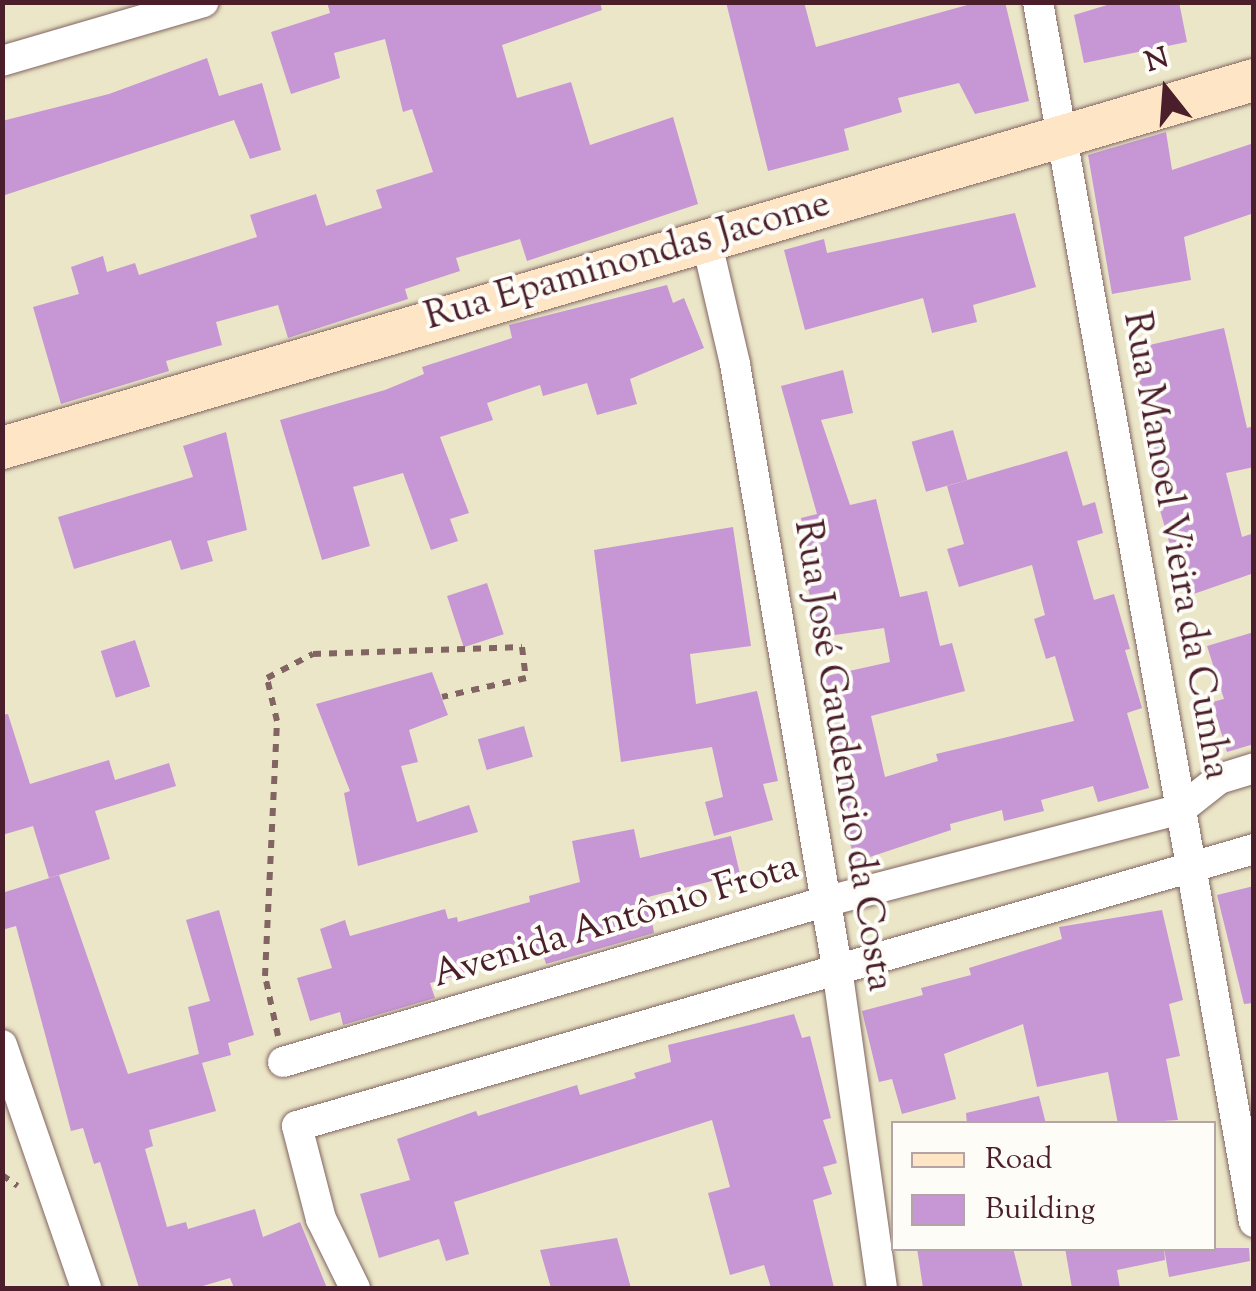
<!DOCTYPE html>
<meta charset="utf-8">
<style>
body{margin:0}
#map{position:relative;width:1256px;height:1291px;overflow:hidden;background:#ebe6c8;font-family:"Sorts Mill Goudy",serif}
div>[style]{position:absolute}
[style*='--x']{left:calc(var(--x)*1px);top:calc(var(--y)*1px);width:calc(var(--w)*1px);rotate:calc(var(--a)*1deg)}
.building>*{inset:0;background:#c697d4;transform-origin:0 0}
.path>*{height:6px;margin-top:-3px;transform-origin:0;background:repeating-linear-gradient(90deg,#826562 0 8px,transparent 0 16px)}
.roads{filter:drop-shadow(0 0 2px #826562) drop-shadow(0 0 2px #826562)}
.minor>*{height:30px;margin:-15px;padding:0 15px;transform-origin:15px;border-radius:15px;background:#fff}
.secondary>*{height:42px;margin:-21px;padding:0 21px;transform-origin:21px;border-radius:21px;background:#fde5c5}
span{translate:-50% -50%;white-space:nowrap;text-align:center;line-height:1.15;-webkit-text-stroke:8px #fdfcf7;paint-order:stroke}
.street-label{font-size:38px;color:#4a1f2b}
.frame{position:absolute;inset:0;border:5px solid #4a1f2b;pointer-events:none}
.legend{position:absolute;left:891px;top:1121px;width:325px;height:130px;box-sizing:border-box;background:#fdfcf7;border:2px solid #b5a4a5;margin:0;padding:12px 18px;list-style:none;font-size:30px;color:#4a1f2b}
.legend li{display:flex;align-items:center;gap:20px;height:50px}
.legend b{width:50px;border:2px solid #b5a4a5}
.north{position:absolute;left:1116px;top:40px;width:100px;height:100px;-webkit-text-stroke:8px #fdfcf7;paint-order:stroke;rotate:343deg;font-size:28px;font-weight:700;line-height:40px;text-align:center;color:#4a1f2b}
.north::after{content:'';display:block;margin:auto;width:35px;height:45px;background:#4a1f2b;clip-path:polygon(50% 0,100% 100%,50% 72%,0 100%)}
</style>
<div id="map">
<div class="building">
<i style="clip-path:polygon(327px 2px,600px 2px,602px 10px,502px 45px,517px 98px,571px 82px,590px 145px,673px 117px,698px 204px,527px 261px,520px 239px,456px 258px,460px 271px,405px 289px,408px 299px,288px 338px,278px 305px,216px 322px,222px 345px,166px 361px,169px 371px,61px 404px,33px 307px,79px 294px,71px 267px,103px 256px,107px 272px,135px 263px,139px 275px,257px 237px,250px 215px,316px 194px,326px 226px,382px 208px,376px 190px,433px 172px,412px 109px,403px 112px,385px 39px,334px 53px,340px 78px,291px 94px,271px 32px,330px 13px)"></i>
<i style="clip-path:polygon(726px 2px,804px 2px,816px 47px,978px 2px,1005px 2px,1029px 101px,975px 114px,959px 83px,898px 98px,902px 112px,844px 129px,849px 150px,768px 171px)"></i>
<i style="clip-path:polygon(1117px 2px,1179px 2px,1187px 42px,1084px 63px,1074px 15px)"></i>
<i style="clip-path:polygon(207px 58px,219px 96px,262px 83px,281px 150px,250px 159px,234px 120px,2px 196px,2px 121px,109px 94px)"></i>
<i style="clip-path:polygon(1166px 132px,1172px 170px,1254px 143px,1254px 213px,1184px 237px,1191px 280px,1112px 294px,1088px 155px)"></i>
<i style="clip-path:polygon(1015px 213px,1036px 287px,973px 305px,977px 322px,932px 333px,923px 298px,805px 330px,784px 250px,824px 239px,827px 253px)"></i>
<i style="clip-path:polygon(667px 285px,673px 303px,684px 298px,704px 348px,630px 379px,637px 404px,597px 415px,587px 383px,543px 396px,540px 385px,487px 403px,493px 420px,440px 437px,469px 513px,450px 519px,458px 541px,431px 550px,403px 473px,353px 487px,370px 546px,322px 560px,280px 420px,385px 390px,424px 374px,422px 367px,512px 338px,509px 325px)"></i>
<i style="clip-path:polygon(1224px 328px,1247px 428px,1254px 426px,1254px 467px,1226px 473px,1242px 537px,1254px 533px,1254px 573px,1185px 597px,1157px 500px,1154px 446px,1132px 349px)"></i>
<i style="clip-path:polygon(843px 370px,853px 413px,821px 420px,850px 505px,876px 499px,900px 597px,927px 591px,940px 646px,952px 643px,965px 691px,871px 716px,885px 777px,938px 761px,936px 754px,1074px 721px,1055px 656px,1046px 659px,1034px 619px,1045px 615px,1032px 565px,959px 587px,947px 549px,964px 544px,947px 486px,1067px 451px,1083px 506px,1095px 502px,1103px 533px,1077px 541px,1094px 600px,1114px 594px,1130px 649px,1125px 650px,1142px 708px,1127px 713px,1149px 788px,1098px 802px,1093px 786px,1041px 800px,1044px 811px,1004px 821px,1002px 810px,950px 824px,951px 830px,855px 862px,834px 782px,827px 731px,836px 729px,822px 677px,890px 662px,884px 628px,821px 637px,803px 570px,812px 568px,801px 518px,817px 514px,781px 386px)"></i>
<i style="left:953px;top:430px;width:52px;height:43px;rotate:74deg"></i>
<i style="clip-path:polygon(226px 432px,247px 530px,207px 541px,213px 561px,181px 570px,171px 540px,74px 569px,58px 517px,193px 477px,183px 446px)"></i>
<i style="clip-path:polygon(733px 527px,751px 646px,690px 654px,696px 704px,757px 691px,778px 781px,763px 784px,773px 820px,714px 836px,705px 802px,723px 797px,712px 747px,621px 762px,594px 550px)"></i>
<i style="left:487px;top:583px;width:54px;height:42px;rotate:72deg"></i>
<i style="clip-path:polygon(1254px 632px,1254px 744px,1227px 752px,1212px 702px,1224px 699px,1207px 646px)"></i>
<i style="left:135px;top:640px;width:49px;height:36px;rotate:72deg"></i>
<i style="clip-path:polygon(432px 672px,448px 715px,409px 730px,418px 762px,401px 766px,417px 822px,469px 805px,478px 832px,358px 866px,344px 793px,350px 791px,316px 704px)"></i>
<i style="clip-path:polygon(8px 714px,30px 784px,109px 760px,115px 780px,169px 763px,176px 786px,95px 811px,110px 859px,49px 878px,33px 826px,2px 835px,2px 715px)"></i>
<i style="left:524px;top:726px;width:32px;height:48px;rotate:74deg"></i>
<i style="clip-path:polygon(634px 829px,640px 858px,731px 836px,740px 874px,648px 897px,654px 933px,546px 964px,542px 951px,430px 983px,435px 998px,343px 1025px,340px 1012px,310px 1021px,297px 978px,332px 968px,320px 929px,345px 920px,350px 936px,445px 909px,448px 919px,457px 917px,458px 922px,530px 902px,529px 896px,580px 882px,572px 841px)"></i>
<i style="clip-path:polygon(59px 875px,128px 1074px,199px 1054px,188px 1007px,210px 1001px,186px 920px,219px 910px,254px 1035px,228px 1043px,231px 1055px,202px 1063px,216px 1111px,149px 1130px,153px 1146px,145px 1149px,167px 1227px,186px 1222px,188px 1229px,255px 1209px,263px 1237px,300px 1222px,327px 1288px,234px 1288px,230px 1278px,196px 1288px,139px 1288px,100px 1162px,94px 1164px,83px 1128px,71px 1131px,16px 926px,2px 930px,2px 893px)"></i>
<i style="clip-path:polygon(1254px 886px,1254px 1003px,1244px 1004px,1217px 895px)"></i>
<i style="clip-path:polygon(1162px 910px,1183px 1000px,1169px 1004px,1180px 1056px,1166px 1059px,1178px 1120px,1118px 1124px,1108px 1072px,1037px 1087px,1023px 1024px,944px 1054px,956px 1099px,902px 1114px,892px 1079px,879px 1082px,862px 1011px,923px 995px,921px 988px,971px 975px,969px 968px,1062px 939px,1059px 927px)"></i>
<i style="clip-path:polygon(794px 1014px,802px 1038px,810px 1036px,831px 1118px,823px 1120px,837px 1163px,823px 1167px,832px 1194px,813px 1200px,834px 1288px,771px 1288px,764px 1265px,730px 1275px,708px 1193px,730px 1187px,712px 1120px,454px 1202px,469px 1254px,446px 1261px,439px 1239px,379px 1258px,360px 1194px,410px 1180px,397px 1139px,476px 1111px,478px 1116px,577px 1085px,580px 1095px,636px 1078px,634px 1073px,671px 1062px,668px 1045px)"></i>
<i style="clip-path:polygon(1039px 1096px,1046px 1124px,967px 1124px,966px 1113px)"></i>
<i style="clip-path:polygon(617px 1238px,631px 1288px,551px 1288px,540px 1250px)"></i>
<i style="clip-path:polygon(917px 1248px,1013px 1248px,1023px 1288px,923px 1288px)"></i>
<i style="clip-path:polygon(1065px 1248px,1164px 1248px,1165px 1260px,1117px 1270px,1120px 1288px,1072px 1288px)"></i>
<i style="clip-path:polygon(1164px 1248px,1249px 1248px,1250px 1261px,1169px 1277px)"></i>
</div>
<div class="path">
<i style="--x:278;--y:1036;--w:61;--a:-102.2"></i>
<i style="--x:265;--y:976;--w:255;--a:-87.3"></i>
<i style="--x:277;--y:721;--w:44;--a:-103.1"></i>
<i style="--x:267;--y:678;--w:52;--a:-27.6"></i>
<i style="--x:313;--y:654;--w:209;--a:-1.9"></i>
<i style="--x:522;--y:647;--w:31;--a:83"></i>
<i style="--x:526;--y:678;--w:86;--a:167.3"></i>
<i style="--x:2;--y:1175;--w:19;--a:35"></i>
</div>
<div class="roads">
<div class="minor">
<i style="--x:1038;--y:2;--w:1239;--a:79.96"></i>
<i style="--x:2;--y:61;--w:210;--a:-16.3"></i>
<i style="--x:706;--y:239;--w:128;--a:76.9"></i>
<i style="--x:735;--y:364;--w:613;--a:80.41"></i>
<i style="--x:837;--y:968;--w:323;--a:82"></i>
<i style="--x:2;--y:1045;--w:257;--a:70.9"></i>
<i style="--x:283;--y:1062;--w:564;--a:-16.48"></i>
<i style="--x:824;--y:902;--w:369;--a:-14.6"></i>
<i style="--x:1181;--y:809;--w:48;--a:-38.3"></i>
<i style="--x:1219;--y:779;--w:37;--a:-17"></i>
<i style="--x:355;--y:1288;--w:77;--a:-116.2"></i>
<i style="--x:321;--y:1219;--w:96;--a:-104.5"></i>
<i style="--x:297;--y:1126;--w:996;--a:-16.14"></i>
</div>
<div class="secondary">
<i style="--x:2;--y:448;--w:1305;--a:-16.38"></i>
</div>
</div>
<div class="street-label">
<span style="left:628px;top:263px;rotate:-16deg">Rua Epaminondas Jacome</span>
<span style="left:1174px;top:546px;rotate:80deg">Rua Manoel Vieira da Cunha</span>
<span style="left:841px;top:756px;rotate:81deg">Rua José Gaudencio da Costa</span>
<span style="left:616px;top:923px;rotate:-17deg">Avenida Antônio Frota</span>
</div>
<div class="frame"></div>
<ul class="legend">
<li><b style="height:12px;background:#fde5c5"></b>Road</li>
<li><b style="height:28px;background:#c697d4"></b>Building</li>
</ul>
<div class="north">N</div>
</div>
